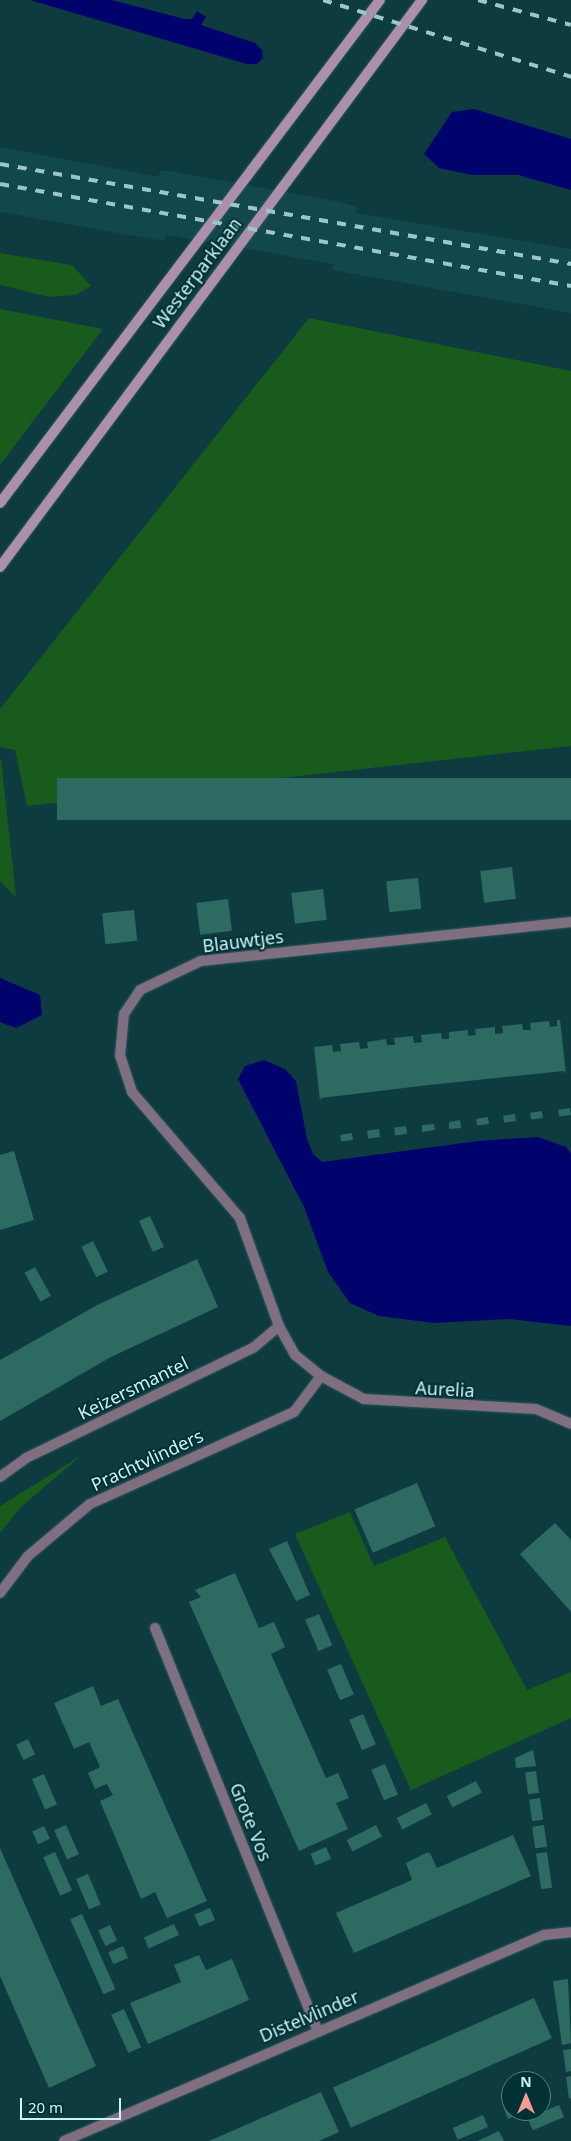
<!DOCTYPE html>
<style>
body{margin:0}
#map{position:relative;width:571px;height:2141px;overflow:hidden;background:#0e3b40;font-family:"Noto Sans",sans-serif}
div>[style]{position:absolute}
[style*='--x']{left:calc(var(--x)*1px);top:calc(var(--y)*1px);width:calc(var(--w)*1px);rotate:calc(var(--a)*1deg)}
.built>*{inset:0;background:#12484c}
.green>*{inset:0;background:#195a1d}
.water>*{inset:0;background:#00036b}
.building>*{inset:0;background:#2c6a62;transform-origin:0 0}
.roads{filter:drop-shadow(0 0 1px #2d585d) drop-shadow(0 0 1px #2d585d)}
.minor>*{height:10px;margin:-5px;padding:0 5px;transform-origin:5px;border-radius:5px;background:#806e81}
.tertiary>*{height:10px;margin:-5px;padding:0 5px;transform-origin:5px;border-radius:5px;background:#806e81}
.secondary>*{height:10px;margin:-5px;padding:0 5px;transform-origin:5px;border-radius:5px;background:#ab8fad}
.rail>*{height:4px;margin-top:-2px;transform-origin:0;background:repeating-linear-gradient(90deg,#9ec6ca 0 9px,transparent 0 18px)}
span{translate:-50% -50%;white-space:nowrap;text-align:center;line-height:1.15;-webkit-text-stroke:4px #013135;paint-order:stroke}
.street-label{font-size:18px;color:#cdf3f7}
.north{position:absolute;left:501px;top:2071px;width:50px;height:50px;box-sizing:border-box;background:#013135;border:1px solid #537f83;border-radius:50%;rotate:0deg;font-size:14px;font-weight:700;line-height:20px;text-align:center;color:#cdf3f7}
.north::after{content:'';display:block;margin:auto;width:18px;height:22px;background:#f59c95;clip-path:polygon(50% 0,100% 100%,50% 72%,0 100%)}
.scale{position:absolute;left:20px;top:2098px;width:101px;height:22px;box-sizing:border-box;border:2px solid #cdf3f7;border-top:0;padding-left:6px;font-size:15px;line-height:18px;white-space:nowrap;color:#cdf3f7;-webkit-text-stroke:4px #013135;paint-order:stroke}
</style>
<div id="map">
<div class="built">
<i style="clip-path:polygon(0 147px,159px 177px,160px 171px,170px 171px,335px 201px,357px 207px,356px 213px,571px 249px,571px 313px,333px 270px,334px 264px,174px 236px,166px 235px,164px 241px,0 212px)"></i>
</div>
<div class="green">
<i style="clip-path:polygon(0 253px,72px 265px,91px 286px,76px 295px,49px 297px,0 285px)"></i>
<i style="clip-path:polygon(0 309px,103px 329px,0 465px)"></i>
<i style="clip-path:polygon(309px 318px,571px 371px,571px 746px,27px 806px,15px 750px,0 747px,0 709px)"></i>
<i style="clip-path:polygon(0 759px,1px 759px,16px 897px,0 881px)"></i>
<i style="clip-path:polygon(82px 1455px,22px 1506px,0 1533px,0 1506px)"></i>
<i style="clip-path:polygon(350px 1512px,374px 1566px,445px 1537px,527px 1690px,571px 1672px,571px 1718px,411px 1790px,295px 1534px)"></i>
</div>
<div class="water">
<i style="clip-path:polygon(30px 0,111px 0,185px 19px,192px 19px,197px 11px,206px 17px,201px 25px,255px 43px,262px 50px,263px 58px,257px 64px,247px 64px)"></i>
<i style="clip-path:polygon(474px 109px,571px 139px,571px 190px,518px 175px,472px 175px,439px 168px,424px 154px,452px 112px)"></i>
<i style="clip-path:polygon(0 978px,40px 995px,42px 1015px,16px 1028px,0 1022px)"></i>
<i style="clip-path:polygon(264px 1060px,285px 1069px,296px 1081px,307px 1139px,313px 1154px,322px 1162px,478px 1141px,538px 1137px,566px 1147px,571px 1154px,571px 1326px,509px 1319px,434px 1323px,379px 1316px,350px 1303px,328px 1272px,304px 1207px,238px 1079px,245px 1066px)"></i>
</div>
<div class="building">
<i style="left:571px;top:778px;width:42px;height:514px;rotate:90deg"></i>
<i style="left:512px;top:867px;width:32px;height:32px;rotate:83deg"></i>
<i style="left:418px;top:878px;width:31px;height:32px;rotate:84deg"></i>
<i style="left:323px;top:889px;width:31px;height:32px;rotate:83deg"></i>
<i style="left:228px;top:899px;width:32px;height:32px;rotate:83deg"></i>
<i style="left:134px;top:910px;width:31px;height:32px;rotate:84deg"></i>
<i style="clip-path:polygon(557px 1020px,560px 1020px,566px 1074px,564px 1071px,429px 1085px,321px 1098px,320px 1101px,314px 1047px,332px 1045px,333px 1052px,341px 1051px,340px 1044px,359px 1042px,360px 1049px,368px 1048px,367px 1042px,386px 1039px,387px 1045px,395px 1045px,394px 1038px,413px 1036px,414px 1043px,422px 1042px,421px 1035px,441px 1033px,442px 1039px,449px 1039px,449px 1032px,468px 1030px,468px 1036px,476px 1035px,475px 1029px,495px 1027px,495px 1034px,503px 1033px,502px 1026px,522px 1024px,523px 1030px,531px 1030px,530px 1023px,549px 1021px,550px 1027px,557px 1026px)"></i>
<i style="left:570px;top:1108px;width:7px;height:12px;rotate:82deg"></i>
<i style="left:542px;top:1111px;width:7px;height:12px;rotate:82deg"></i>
<i style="left:515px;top:1114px;width:7px;height:12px;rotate:82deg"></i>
<i style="left:488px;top:1117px;width:7px;height:12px;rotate:82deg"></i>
<i style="clip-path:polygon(460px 1120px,461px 1128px,449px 1129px,449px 1122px)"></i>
<i style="clip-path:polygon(434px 1124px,435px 1130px,422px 1132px,422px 1125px)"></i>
<i style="left:406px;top:1126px;width:8px;height:12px;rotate:83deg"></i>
<i style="left:379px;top:1129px;width:8px;height:12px;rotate:83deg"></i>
<i style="left:352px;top:1133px;width:7px;height:12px;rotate:82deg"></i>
<i style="clip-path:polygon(14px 1151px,34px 1220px,0 1230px,0 1155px)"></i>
<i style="left:150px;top:1216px;width:34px;height:12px;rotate:66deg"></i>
<i style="left:93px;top:1241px;width:34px;height:13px;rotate:64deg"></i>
<i style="clip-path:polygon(197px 1259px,218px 1307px,111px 1357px,0 1421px,0 1360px,99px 1304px)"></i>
<i style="left:35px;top:1267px;width:33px;height:12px;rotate:61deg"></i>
<i style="left:417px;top:1483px;width:47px;height:68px;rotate:67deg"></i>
<i style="clip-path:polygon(555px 1523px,571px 1540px,571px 1612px,520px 1554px)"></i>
<i style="clip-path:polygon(287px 1541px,310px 1595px,296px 1601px,269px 1549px)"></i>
<i style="clip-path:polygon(235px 1573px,259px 1628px,274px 1622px,285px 1647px,271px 1654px,326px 1778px,338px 1773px,349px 1798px,336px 1803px,348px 1829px,299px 1851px,189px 1602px,201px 1597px,195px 1590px)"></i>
<i style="left:319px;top:1614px;width:34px;height:15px;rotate:67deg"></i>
<i style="left:341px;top:1664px;width:33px;height:15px;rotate:67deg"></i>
<i style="clip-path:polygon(93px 1686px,101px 1706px,118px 1699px,207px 1901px,167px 1918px,155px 1892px,141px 1899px,100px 1801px,113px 1795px,111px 1792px,107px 1784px,95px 1789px,88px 1773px,100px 1767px,89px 1742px,74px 1749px,54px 1703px)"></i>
<i style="left:363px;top:1714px;width:33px;height:15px;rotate:67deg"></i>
<i style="left:28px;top:1739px;width:17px;height:13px;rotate:65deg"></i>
<i style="clip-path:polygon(533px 1750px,536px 1766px,516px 1768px,515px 1758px)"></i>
<i style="left:385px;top:1764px;width:33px;height:15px;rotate:67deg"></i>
<i style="left:536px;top:1771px;width:22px;height:11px;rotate:82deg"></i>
<i style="left:44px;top:1774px;width:33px;height:13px;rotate:67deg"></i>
<i style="left:476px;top:1781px;width:13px;height:33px;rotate:63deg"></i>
<i style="left:540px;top:1798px;width:22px;height:11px;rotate:82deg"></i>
<i style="left:426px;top:1803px;width:13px;height:33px;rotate:63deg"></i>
<i style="left:66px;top:1825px;width:32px;height:13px;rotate:66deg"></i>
<i style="left:376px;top:1825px;width:13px;height:33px;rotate:63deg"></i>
<i style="left:544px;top:1825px;width:22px;height:12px;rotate:82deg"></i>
<i style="left:44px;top:1826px;width:14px;height:13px;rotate:65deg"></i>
<i style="clip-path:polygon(513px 1835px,531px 1876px,354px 1953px,336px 1913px,412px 1880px,406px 1863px,426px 1853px,430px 1853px,437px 1868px)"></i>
<i style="left:326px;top:1847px;width:13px;height:17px;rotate:67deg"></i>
<i style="clip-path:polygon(0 1848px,96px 2066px,49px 2088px,0 1976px)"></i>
<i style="left:55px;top:1852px;width:42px;height:13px;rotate:66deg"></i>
<i style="left:547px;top:1852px;width:36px;height:11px;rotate:82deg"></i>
<i style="left:88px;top:1874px;width:33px;height:13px;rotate:67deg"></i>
<i style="left:210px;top:1908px;width:13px;height:17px;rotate:67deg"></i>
<i style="left:82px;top:1914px;width:82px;height:13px;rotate:66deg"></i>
<i style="left:174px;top:1924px;width:12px;height:33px;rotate:66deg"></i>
<i style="left:110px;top:1925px;width:17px;height:13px;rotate:65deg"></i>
<i style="left:123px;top:1946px;width:13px;height:16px;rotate:67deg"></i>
<i style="clip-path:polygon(199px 1955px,206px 1970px,232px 1959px,249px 2000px,148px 2044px,130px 2003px,181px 1982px,174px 1965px)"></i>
<i style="clip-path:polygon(568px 1979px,571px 2043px,562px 2045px,553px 1981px)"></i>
<i style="left:534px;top:1998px;width:44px;height:220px;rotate:66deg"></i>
<i style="left:124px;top:2009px;width:42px;height:14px;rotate:66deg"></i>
<i style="clip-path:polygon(571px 2049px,571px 2071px,566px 2072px,563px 2050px)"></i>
<i style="clip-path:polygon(571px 2076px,571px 2098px,569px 2099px,566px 2077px)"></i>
<i style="clip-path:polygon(321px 2092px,339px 2132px,319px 2141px,209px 2141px)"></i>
<i style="clip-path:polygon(511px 2103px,511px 2111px,526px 2111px,508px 2119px,503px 2106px)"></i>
<i style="left:559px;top:2105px;width:13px;height:34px;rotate:67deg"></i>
<i style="left:483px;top:2115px;width:13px;height:33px;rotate:67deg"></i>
<i style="clip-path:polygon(499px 2131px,504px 2141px,477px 2141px,484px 2138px)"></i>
</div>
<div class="roads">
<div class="minor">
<i style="--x:321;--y:1376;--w:49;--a:28.1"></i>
<i style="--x:364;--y:1399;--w:172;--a:3.3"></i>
<i style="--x:536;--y:1409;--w:38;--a:23"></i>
<i style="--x:0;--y:1477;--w:32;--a:-36"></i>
<i style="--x:26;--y:1458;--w:252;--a:-25.9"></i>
<i style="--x:253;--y:1348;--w:34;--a:-40"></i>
<i style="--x:155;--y:1628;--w:432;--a:68"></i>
<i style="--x:64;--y:2141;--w:522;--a:-23.23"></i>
<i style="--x:544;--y:1935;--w:27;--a:-6"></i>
</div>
<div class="tertiary">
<i style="--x:0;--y:1593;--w:46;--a:-52.9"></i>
<i style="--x:28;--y:1556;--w:81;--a:-40"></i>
<i style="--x:90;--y:1504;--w:224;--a:-24.3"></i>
<i style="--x:294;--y:1412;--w:45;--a:-53.1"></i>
<i style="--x:321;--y:1376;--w:33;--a:-141"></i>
<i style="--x:295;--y:1355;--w:33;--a:-119"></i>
<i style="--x:279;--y:1326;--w:115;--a:-109.9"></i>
<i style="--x:240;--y:1218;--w:166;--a:-130.6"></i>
<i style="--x:132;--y:1092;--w:38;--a:-108"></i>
<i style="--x:120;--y:1056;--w:42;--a:-84.6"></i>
<i style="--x:124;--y:1014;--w:29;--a:-56"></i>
<i style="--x:140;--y:990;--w:68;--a:-25.4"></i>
<i style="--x:201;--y:961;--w:372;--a:-6"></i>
</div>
<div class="secondary">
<i style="--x:0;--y:503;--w:630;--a:-52.93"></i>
<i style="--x:0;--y:567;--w:707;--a:-53.34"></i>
</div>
</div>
<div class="rail">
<i style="--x:323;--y:0;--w:260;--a:17.2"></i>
<i style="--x:478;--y:0;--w:96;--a:15"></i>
<i style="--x:0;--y:164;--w:580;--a:9.93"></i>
<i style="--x:0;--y:184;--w:580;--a:10.13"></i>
</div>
<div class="street-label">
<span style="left:197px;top:273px;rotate:-53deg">Westerparklaan</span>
<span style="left:243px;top:941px;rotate:-7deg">Blauwtjes</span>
<span style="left:133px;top:1388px;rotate:-26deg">Keizersmantel</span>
<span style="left:445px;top:1389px;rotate:3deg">Aurelia</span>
<span style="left:147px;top:1460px;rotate:-25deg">Prachtvlinders</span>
<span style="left:251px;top:1822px;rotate:68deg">Grote Vos</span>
<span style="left:309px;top:2016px;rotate:-23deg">Distelvlinder</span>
</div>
<div class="north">N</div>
<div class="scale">20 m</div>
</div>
